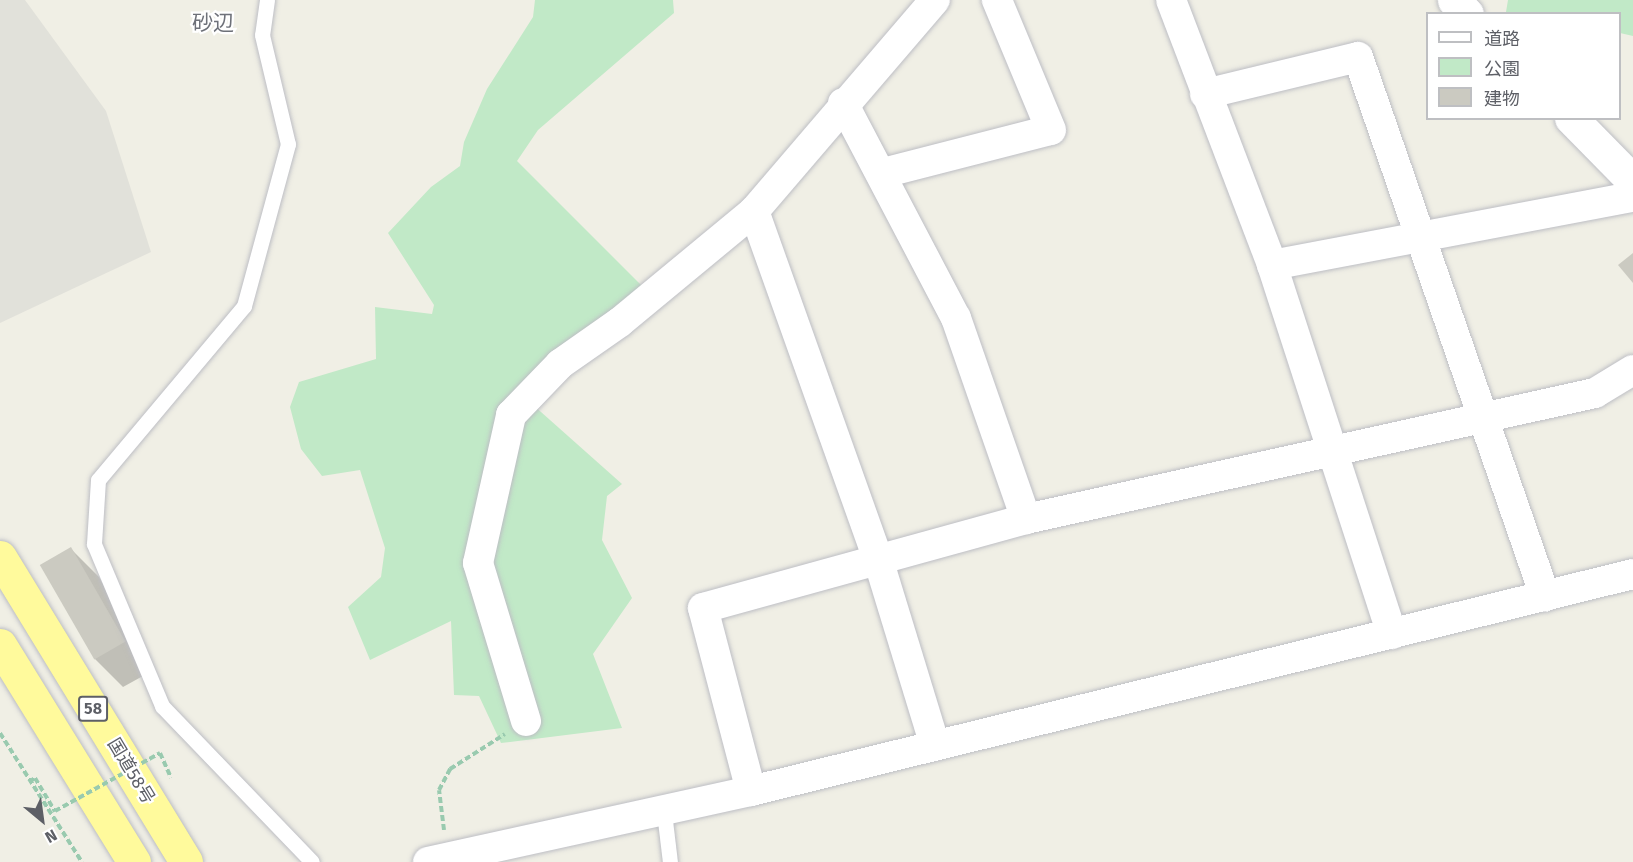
<!DOCTYPE html>
<meta charset="utf-8">
<style>
body{margin:0}
#map{position:relative;width:1633px;height:862px;overflow:hidden;background:#f0efe5;font-family:"Fira Sans","Noto Sans JP",sans-serif}
div>[style]{position:absolute}
[style*='--x']{left:calc(var(--x)*1px);top:calc(var(--y)*1px);width:calc(var(--w)*1px);rotate:calc(var(--a)*1deg)}
.industrial>*{inset:0;background:#e1e1da}
.green>*{inset:0;background:#c1e9c7}
.shadow>*{inset:0;background:#0003}
.building>*{inset:0;background:#cbcac1;transform-origin:0 0}
.path>*{height:4px;margin-top:-2px;transform-origin:0;background:repeating-linear-gradient(90deg,#99caaf 0 6px,transparent 0 9px)}
.roads{filter:drop-shadow(0 0 2px #bdbec4) drop-shadow(0 0 2px #bdbec4)}
.service>*{height:15px;margin:-7.5px;padding:0 7.5px;transform-origin:7.5px;border-radius:7.5px;background:#fff}
.minor>*{height:30px;margin:-15px;padding:0 15px;transform-origin:15px;border-radius:15px;background:#fff}
.tertiary>*{height:33px;margin:-16.5px;padding:0 16.5px;transform-origin:16.5px;border-radius:16.5px;background:#fff}
.trunk>*{height:33px;margin:-16.5px;padding:0 16.5px;transform-origin:16.5px;border-radius:16.5px;background:#fffa9c}
.path-bridge>*{height:4px;margin-top:-2px;transform-origin:0;background:repeating-linear-gradient(90deg,#99caaf 0 6px,transparent 0 9px)}
span{translate:-50% -50%;white-space:nowrap;text-align:center;line-height:1.15;-webkit-text-stroke:4.5px #fff;paint-order:stroke}
.shield-label span{padding:2px 4px;background:#fff;border:2px solid;border-radius:4px;-webkit-text-stroke-width:0}
.shield-label{font-size:16px;color:#5d5f66;font-weight:700}
.street-label{font-size:18px;color:#5d5f66}
.quarter-label{font-size:21px;color:#6e7179}
.legend{position:absolute;left:1426px;top:12px;width:195px;height:108px;box-sizing:border-box;background:#fff;border:2px solid #bebfc2;margin:0;padding:8px 10px;list-style:none;font-size:18px;color:#5d5f66}
.legend li{display:flex;align-items:center;gap:12px;height:30px}
.legend b{width:30px;border:2px solid #bebfc2}
.north{position:absolute;left:12px;top:790px;width:60px;height:60px;-webkit-text-stroke:4px #fff;paint-order:stroke;rotate:151deg;font-size:16px;font-weight:700;line-height:24px;text-align:center;color:#5d5f66}
.north::after{content:'';display:block;margin:auto;width:21px;height:27px;background:#5d5f66;clip-path:polygon(50% 0,100% 100%,50% 72%,0 100%)}
</style>
<div id="map">
<div class="industrial">
<i style="clip-path:polygon(0 0,25px 0,106px 111px,151px 252px,0 323px)"></i>
</div>
<div class="green">
<i style="clip-path:polygon(535px 0,673px 0,674px 13px,538px 130px,517px 161px,646px 290px,523px 396px,622px 484px,607px 496px,602px 540px,632px 598px,593px 654px,622px 728px,501px 743px,479px 696px,454px 695px,451px 621px,370px 660px,348px 607px,381px 577px,385px 548px,360px 470px,322px 476px,301px 449px,290px 407px,299px 382px,376px 359px,375px 307px,432px 314px,434px 305px,388px 233px,431px 187px,460px 166px,464px 142px,487px 89px,533px 17px)"></i>
<i style="clip-path:polygon(1508px 0,1633px 0,1633px 36px,1620px 33px,1620px 14px,1515px 13px,1506px 12px)"></i>
</div>
<div class="shadow">
<i style="clip-path:polygon(71px 549px,99px 577px,152px 671px,123px 687px,95px 659px)"></i>
</div>
<div class="building">
<i style="clip-path:polygon(1633px 253px,1633px 283px,1618px 265px)"></i>
<i style="left:71px;top:547px;width:109px;height:36px;rotate:60deg"></i>
</div>
<div class="path">
<i style="--x:0;--y:733;--w:153;--a:57.6"></i>
<i style="--x:160;--y:753;--w:27;--a:66"></i>
<i style="--x:29;--y:782;--w:7;--a:-34"></i>
<i style="--x:35;--y:778;--w:39;--a:59"></i>
<i style="--x:444;--y:830;--w:40;--a:-97.1"></i>
<i style="--x:439;--y:790;--w:24;--a:-62"></i>
<i style="--x:450;--y:769;--w:65;--a:-32.5"></i>
</div>
<div class="roads">
<div class="service">
<i style="--x:267;--y:0;--w:35;--a:98"></i>
<i style="--x:262;--y:35;--w:112;--a:76.6"></i>
<i style="--x:288;--y:144;--w:168;--a:105.2"></i>
<i style="--x:244;--y:306;--w:227;--a:130"></i>
<i style="--x:98;--y:480;--w:64;--a:93.6"></i>
<i style="--x:94;--y:544;--w:176;--a:67.2"></i>
<i style="--x:162;--y:706;--w:216;--a:46.1"></i>
<i style="--x:664;--y:812;--w:50;--a:83.2"></i>
</div>
<div class="minor">
<i style="--x:1171;--y:0;--w:284;--a:69.1"></i>
<i style="--x:1272;--y:265;--w:388;--a:72"></i>
<i style="--x:1205;--y:94;--w:157;--a:-13.6"></i>
<i style="--x:1358;--y:57;--w:571;--a:70.87"></i>
<i style="--x:843;--y:103;--w:243;--a:62.3"></i>
<i style="--x:956;--y:318;--w:213;--a:70.8"></i>
<i style="--x:883;--y:173;--w:173;--a:-14.4"></i>
<i style="--x:1051;--y:130;--w:141;--a:-112.6"></i>
<i style="--x:754;--y:211;--w:369;--a:70.4"></i>
<i style="--x:878;--y:559;--w:195;--a:73"></i>
<i style="--x:1272;--y:265;--w:367;--a:-10.7"></i>
<i style="--x:526;--y:721;--w:165;--a:-106.9"></i>
<i style="--x:478;--y:563;--w:152;--a:-77.4"></i>
<i style="--x:511;--y:415;--w:71;--a:-46.1"></i>
<i style="--x:560;--y:364;--w:73;--a:-35"></i>
<i style="--x:620;--y:322;--w:174;--a:-39.6"></i>
<i style="--x:754;--y:211;--w:278;--a:-49.4"></i>
<i style="--x:751;--y:791;--w:189;--a:-104.7"></i>
<i style="--x:703;--y:608;--w:335;--a:-15.4"></i>
<i style="--x:1026;--y:519;--w:583;--a:-12.49"></i>
<i style="--x:1595;--y:393;--w:44;--a:-31.2"></i>
<i style="--x:428;--y:862;--w:331;--a:-12.4"></i>
<i style="--x:751;--y:791;--w:908;--a:-13.82"></i>
</div>
<div class="tertiary">
<i style="--x:1454;--y:0;--w:19;--a:47"></i>
<i style="--x:1571;--y:118;--w:88;--a:45.5"></i>
</div>
<div class="trunk">
<i style="--x:0;--y:557;--w:357;--a:58.6"></i>
<i style="--x:0;--y:645;--w:255;--a:58.3"></i>
</div>
</div>
<div class="path-bridge">
<i style="--x:55;--y:811;--w:120;--a:-28.9"></i>
</div>
<div class="shield-label">
<span style="left:93px;top:709px">58</span>
</div>
<div class="street-label">
<span style="left:131px;top:771px;rotate:59deg">国道58号</span>
</div>
<div class="quarter-label">
<span style="left:213px;top:23px">砂辺</span>
</div>
<ul class="legend">
<li><b style="height:8px;background:#fff"></b>道路</li>
<li><b style="height:16px;background:#c1e9c7"></b>公園</li>
<li><b style="height:16px;background:#cbcac1"></b>建物</li>
</ul>
<div class="north">N</div>
</div>
